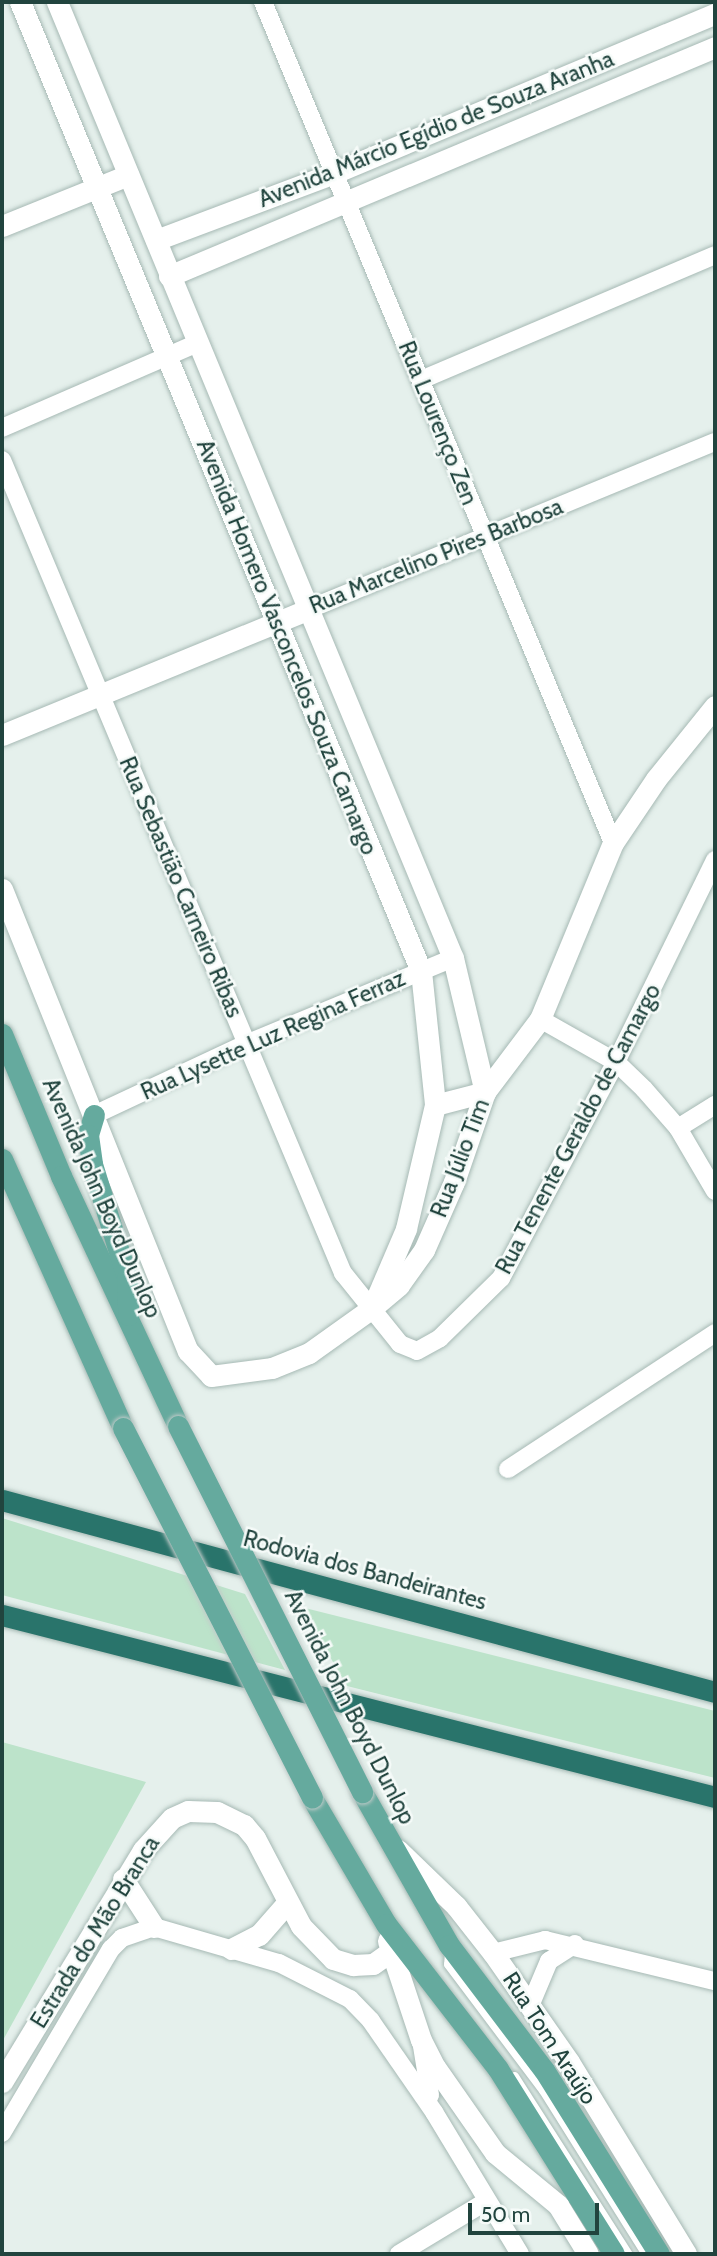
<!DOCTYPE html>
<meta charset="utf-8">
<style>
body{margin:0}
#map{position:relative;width:717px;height:2256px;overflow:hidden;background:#e5f0ec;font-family:Cabin,sans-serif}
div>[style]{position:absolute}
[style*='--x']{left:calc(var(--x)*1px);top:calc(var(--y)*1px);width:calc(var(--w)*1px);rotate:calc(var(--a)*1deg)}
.green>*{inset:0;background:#bce3ca}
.roads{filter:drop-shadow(0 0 2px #a6b9b4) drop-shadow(0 0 2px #a6b9b4)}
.lane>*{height:9px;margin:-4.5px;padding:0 4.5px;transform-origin:4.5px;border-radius:4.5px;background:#fff}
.street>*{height:18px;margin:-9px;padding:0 9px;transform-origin:9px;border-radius:9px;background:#fff}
.secondary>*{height:21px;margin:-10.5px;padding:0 10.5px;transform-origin:10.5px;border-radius:10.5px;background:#fff}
.primary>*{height:21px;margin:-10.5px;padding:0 10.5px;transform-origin:10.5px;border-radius:10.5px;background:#65aa9e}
.highway>*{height:21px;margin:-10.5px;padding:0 10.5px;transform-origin:10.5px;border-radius:10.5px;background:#29746b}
.bridges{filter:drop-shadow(0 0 2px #c1cbc9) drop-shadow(0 0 2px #c1cbc9)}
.primary-bridge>*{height:21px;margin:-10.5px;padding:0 10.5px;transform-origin:10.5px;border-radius:10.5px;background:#65aa9e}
span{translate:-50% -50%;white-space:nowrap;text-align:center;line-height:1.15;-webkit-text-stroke:5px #f6fbf9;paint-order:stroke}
.street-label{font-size:23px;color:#21443e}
.frame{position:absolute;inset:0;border:4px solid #21443e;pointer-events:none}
.scale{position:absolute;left:468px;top:2203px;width:131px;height:32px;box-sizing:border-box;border:4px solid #21443e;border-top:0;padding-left:9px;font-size:21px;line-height:24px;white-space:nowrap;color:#21443e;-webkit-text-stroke:5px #f6fbf9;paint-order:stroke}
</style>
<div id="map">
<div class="green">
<i style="clip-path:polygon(2px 1518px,245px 1594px,285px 1670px,2px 1595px)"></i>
<i style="clip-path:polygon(301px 1607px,715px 1711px,715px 1778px,347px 1686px)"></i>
<i style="clip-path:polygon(2px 1742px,146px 1782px,2px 2042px)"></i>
</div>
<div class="roads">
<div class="lane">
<i style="--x:449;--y:1953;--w:11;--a:95"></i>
<i style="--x:448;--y:1964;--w:158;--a:53"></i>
<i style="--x:543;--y:2090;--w:194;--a:57.9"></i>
<i style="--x:514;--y:2076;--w:211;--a:57.4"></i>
</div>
<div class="street">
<i style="--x:263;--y:2;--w:911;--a:67.4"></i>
<i style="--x:421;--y:380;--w:319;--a:-23"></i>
<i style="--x:2;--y:428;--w:210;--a:-23.5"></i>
<i style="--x:2;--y:460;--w:882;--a:67.25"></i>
<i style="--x:343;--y:1273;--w:91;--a:51.2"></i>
<i style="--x:400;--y:1344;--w:18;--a:22"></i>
<i style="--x:417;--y:1351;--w:26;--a:-29"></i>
<i style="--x:440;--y:1338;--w:86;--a:-44.5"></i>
<i style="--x:501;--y:1278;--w:245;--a:-62"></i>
<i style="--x:616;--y:1062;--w:225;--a:-63.9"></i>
<i style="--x:307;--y:610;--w:441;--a:-22.4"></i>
<i style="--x:540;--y:1019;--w:87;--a:29.5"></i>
<i style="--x:616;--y:1062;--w:39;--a:44"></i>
<i style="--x:644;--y:1089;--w:52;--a:48.9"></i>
<i style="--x:678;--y:1128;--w:73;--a:59.6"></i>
<i style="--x:94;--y:1115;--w:170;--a:-25.1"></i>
<i style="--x:248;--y:1043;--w:222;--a:-22.5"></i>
<i style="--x:678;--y:1128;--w:44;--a:-31.9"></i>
<i style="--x:508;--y:1469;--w:248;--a:-33.3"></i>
<i style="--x:493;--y:1953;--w:54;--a:-14"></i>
<i style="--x:545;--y:1940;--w:175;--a:13.6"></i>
<i style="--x:530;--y:2006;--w:49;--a:-67.1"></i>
<i style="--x:549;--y:1961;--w:31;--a:-33"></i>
<i style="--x:421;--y:2040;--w:56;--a:80.7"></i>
<i style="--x:2;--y:2133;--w:214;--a:-59.4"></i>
<i style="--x:111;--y:1949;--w:16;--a:-45"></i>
<i style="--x:122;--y:1938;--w:34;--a:-19"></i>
<i style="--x:154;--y:1927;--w:130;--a:16.1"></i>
<i style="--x:279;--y:1963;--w:80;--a:26.9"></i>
<i style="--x:350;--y:1999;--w:30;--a:46"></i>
<i style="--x:371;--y:2021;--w:111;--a:55.3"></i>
<i style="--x:434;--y:2112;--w:166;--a:58.8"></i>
<i style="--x:399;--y:2254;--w:103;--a:-31.1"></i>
</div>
<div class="secondary">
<i style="--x:20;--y:2;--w:1049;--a:67.52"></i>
<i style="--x:421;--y:971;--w:135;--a:84"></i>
<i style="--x:435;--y:1105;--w:127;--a:103.2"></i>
<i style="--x:406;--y:1229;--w:84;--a:113.2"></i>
<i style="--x:57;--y:2;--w:1035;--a:67.5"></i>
<i style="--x:453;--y:958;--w:138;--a:76.6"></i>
<i style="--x:2;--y:226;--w:136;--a:-22"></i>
<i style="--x:156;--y:240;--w:190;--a:-20.6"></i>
<i style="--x:334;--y:173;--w:413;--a:-22.7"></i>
<i style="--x:169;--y:276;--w:592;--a:-22.75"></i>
<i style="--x:2;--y:735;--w:330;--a:-22.3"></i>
<i style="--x:2;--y:889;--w:498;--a:68.1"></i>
<i style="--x:188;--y:1351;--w:34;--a:47"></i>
<i style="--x:211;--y:1376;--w:62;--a:-7.5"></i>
<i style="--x:272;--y:1368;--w:40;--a:-22"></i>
<i style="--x:309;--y:1353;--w:77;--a:-35.5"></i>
<i style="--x:372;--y:1308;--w:35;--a:-40"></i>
<i style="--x:399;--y:1285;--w:43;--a:-54.5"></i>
<i style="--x:424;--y:1250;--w:74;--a:-66.2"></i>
<i style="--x:454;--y:1182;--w:95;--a:-71"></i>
<i style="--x:485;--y:1092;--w:91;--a:-53"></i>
<i style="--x:540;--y:1019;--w:191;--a:-67.5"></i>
<i style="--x:613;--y:843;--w:77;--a:-56.1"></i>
<i style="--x:656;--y:779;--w:94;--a:-51.1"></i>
<i style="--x:435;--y:1105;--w:52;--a:-14.6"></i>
<i style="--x:398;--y:1850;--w:81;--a:44"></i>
<i style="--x:456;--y:1906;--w:60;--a:51.8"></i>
<i style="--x:493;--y:1953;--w:133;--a:55.1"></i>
<i style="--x:569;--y:2062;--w:225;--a:58.6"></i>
<i style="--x:123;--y:1879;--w:57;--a:57.1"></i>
<i style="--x:388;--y:1941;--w:104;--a:71.6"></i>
<i style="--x:421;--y:2040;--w:30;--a:63"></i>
<i style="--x:435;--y:2067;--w:105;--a:55.1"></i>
<i style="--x:495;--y:2153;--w:82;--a:39.5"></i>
<i style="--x:558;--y:2205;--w:57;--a:58.5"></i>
<i style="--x:231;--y:1949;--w:31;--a:-27"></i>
<i style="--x:259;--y:1935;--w:43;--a:-48.8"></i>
<i style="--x:2;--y:2082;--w:271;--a:-58.7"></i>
<i style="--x:143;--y:1850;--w:43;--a:-47.8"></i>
<i style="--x:172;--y:1818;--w:17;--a:-24"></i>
<i style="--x:188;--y:1811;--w:29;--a:2"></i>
<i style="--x:217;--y:1812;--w:30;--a:26"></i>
<i style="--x:244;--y:1825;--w:17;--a:50"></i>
<i style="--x:255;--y:1838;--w:99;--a:62.4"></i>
<i style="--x:301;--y:1926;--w:46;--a:45.9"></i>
<i style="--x:333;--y:1959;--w:21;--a:17"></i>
<i style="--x:353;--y:1965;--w:20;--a:-3"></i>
<i style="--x:373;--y:1964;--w:21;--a:-35"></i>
</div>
<div class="primary">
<i style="--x:2;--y:1034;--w:154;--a:67.4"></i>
<i style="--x:61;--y:1176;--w:276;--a:64.9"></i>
<i style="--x:94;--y:1115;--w:21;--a:107"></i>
<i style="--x:88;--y:1135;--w:29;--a:82"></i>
<i style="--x:92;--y:1164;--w:119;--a:72.9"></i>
<i style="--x:127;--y:1278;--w:37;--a:88"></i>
<i style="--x:2;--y:1159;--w:295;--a:65.8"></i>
<i style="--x:362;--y:1792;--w:176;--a:60.4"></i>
<i style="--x:449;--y:1945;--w:157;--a:52.8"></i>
<i style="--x:544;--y:2070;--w:217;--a:58"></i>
<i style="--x:312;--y:1798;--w:146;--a:59.6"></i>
<i style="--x:386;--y:1924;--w:183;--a:52.3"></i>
<i style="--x:498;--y:2069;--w:218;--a:57.9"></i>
</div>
<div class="highway">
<i style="--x:2;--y:1500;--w:738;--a:15.07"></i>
<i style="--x:2;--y:1615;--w:736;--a:14.32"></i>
</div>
</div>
<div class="bridges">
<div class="primary-bridge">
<i style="--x:178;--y:1426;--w:410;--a:63.3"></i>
<i style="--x:123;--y:1428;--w:415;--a:62.9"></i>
</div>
</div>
<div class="street-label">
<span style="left:436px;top:129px;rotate:-22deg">Avenida Márcio Egídio de Souza Aranha</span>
<span style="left:438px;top:423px;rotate:68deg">Rua Lourenço Zen</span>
<span style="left:436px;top:556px;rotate:-22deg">Rua Marcelino Pires Barbosa</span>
<span style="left:287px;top:647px;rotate:68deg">Avenida Homero Vasconcelos Souza Camargo</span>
<span style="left:181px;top:887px;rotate:67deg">Rua Sebastião Carneiro Ribas</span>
<span style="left:273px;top:1035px;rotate:-24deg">Rua Lysette Luz Regina Ferraz</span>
<span style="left:578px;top:1129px;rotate:-62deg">Rua Tenente Geraldo de Camargo</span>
<span style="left:460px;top:1158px;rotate:-69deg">Rua Júlio Tim</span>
<span style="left:102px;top:1198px;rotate:66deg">Avenida John Boyd Dunlop</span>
<span style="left:365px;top:1570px;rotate:15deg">Rodovia dos Bandeirantes</span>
<span style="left:350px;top:1707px;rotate:63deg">Avenida John Boyd Dunlop</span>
<span style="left:95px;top:1932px;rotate:-58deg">Estrada do Mão Branca</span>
<span style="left:550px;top:2038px;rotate:57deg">Rua Tom Araújo</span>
</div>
<div class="frame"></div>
<div class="scale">50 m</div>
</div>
